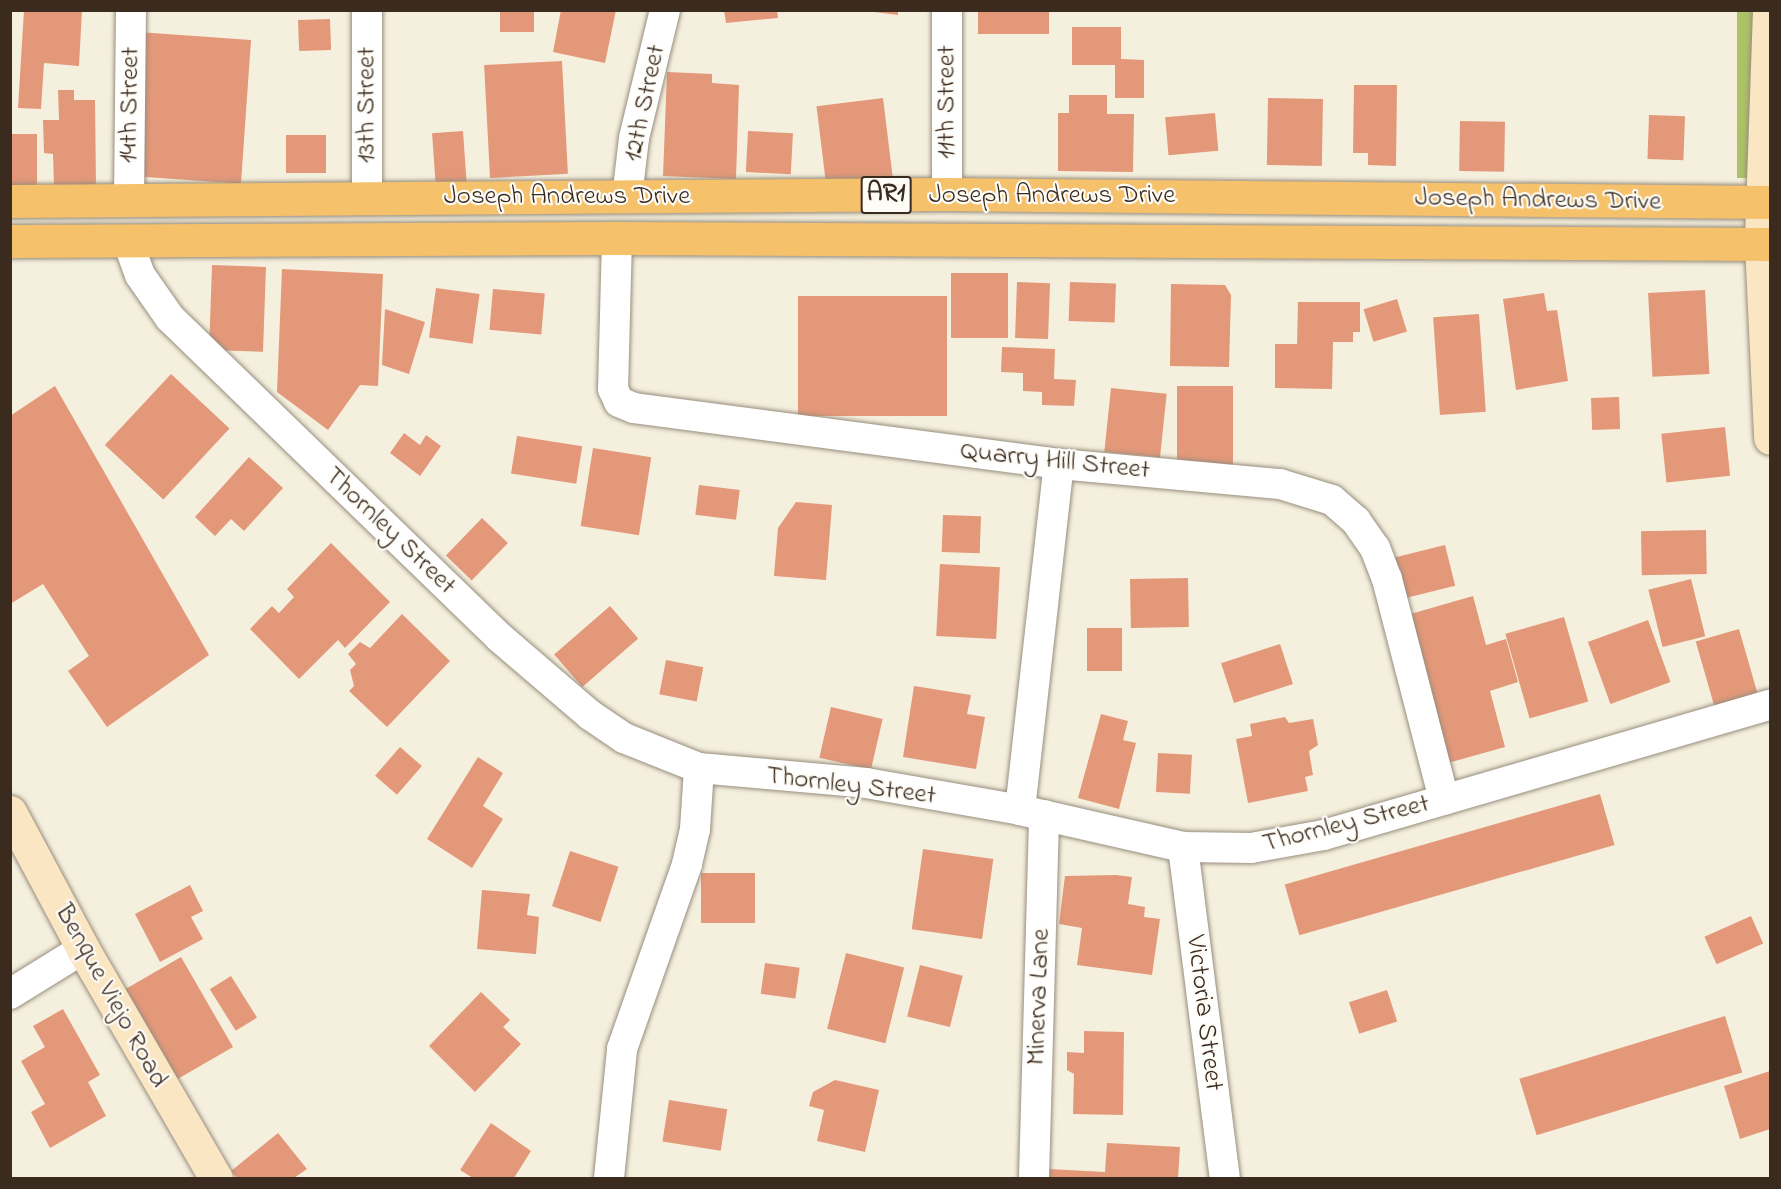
<!DOCTYPE html>
<style>
body{margin:0}
#map{position:relative;width:1781px;height:1189px;overflow:hidden;background:#f5f0de;font-family:"Indie Flower",sans-serif}
div>[style]{position:absolute}
[style*='--x']{left:calc(var(--x)*1px);top:calc(var(--y)*1px);width:calc(var(--w)*1px);rotate:calc(var(--a)*1deg)}
.green>*{inset:0;background:#acc267;transform-origin:0 0}
.building>*{inset:0;background:#e3987a;transform-origin:0 0}
.roads{filter:drop-shadow(0 0 2px #988d7e) drop-shadow(0 0 2px #988d7e)}
.minor>*{height:30px;margin:-15px;padding:0 15px;transform-origin:15px;border-radius:15px;background:#fff}
.secondary>*{height:33px;margin:-16.5px;padding:0 16.5px;transform-origin:16.5px;border-radius:16.5px;background:#fbe6c4}
.trunk>*{height:33px;margin:-16.5px;padding:0 16.5px;transform-origin:16.5px;border-radius:16.5px;background:#f5c16b}
span{translate:-50% -50%;white-space:nowrap;text-align:center;line-height:1.15;-webkit-text-stroke:4.5px #fdfcf7;paint-order:stroke}
.shield-label span{padding:2px 4px;background:#fdfcf7;border:2px solid;border-radius:4px;-webkit-text-stroke-width:0}
.shield-label{font-size:26px;color:#3b2a1e;font-weight:700}
.street-label{font-size:27px;color:#3b2a1e}
.frame{position:absolute;inset:0;border:12px solid #3b2a1e;pointer-events:none}
</style>
<div id="map">
<div class="green">
<i style="left:1737px;top:11px;width:33px;height:167px"></i>
</div>
<div class="building">
<i style="clip-path:polygon(24px 10px,82px 10px,79px 66px,44px 63px,41px 109px,18px 108px)"></i>
<i style="left:500px;top:10px;width:34px;height:22px"></i>
<i style="clip-path:polygon(561px 10px,616px 10px,605px 63px,553px 52px)"></i>
<i style="clip-path:polygon(724px 10px,777px 10px,778px 18px,726px 23px)"></i>
<i style="clip-path:polygon(859px 10px,898px 10px,898px 15px)"></i>
<i style="left:978px;top:10px;width:71px;height:24px"></i>
<i style="left:330px;top:19px;width:31px;height:32px;rotate:88deg"></i>
<i style="clip-path:polygon(1072px 27px,1121px 27px,1121px 59px,1144px 60px,1144px 98px,1115px 98px,1115px 65px,1072px 65px)"></i>
<i style="left:251px;top:40px;width:144px;height:106px;rotate:94deg"></i>
<i style="left:562px;top:61px;width:113px;height:78px;rotate:87deg"></i>
<i style="clip-path:polygon(667px 72px,712px 74px,712px 83px,739px 85px,736px 179px,663px 176px)"></i>
<i style="clip-path:polygon(1354px 85px,1397px 85px,1396px 166px,1368px 165px,1368px 153px,1353px 153px)"></i>
<i style="clip-path:polygon(58px 90px,74px 90px,74px 100px,95px 100px,96px 185px,54px 186px,53px 154px,44px 153px,43px 120px,59px 120px)"></i>
<i style="clip-path:polygon(1069px 95px,1107px 95px,1107px 114px,1134px 114px,1133px 172px,1058px 171px,1058px 113px,1069px 113px)"></i>
<i style="left:883px;top:98px;width:88px;height:67px;rotate:83deg"></i>
<i style="left:1268px;top:98px;width:55px;height:67px;rotate:1deg"></i>
<i style="left:1215px;top:113px;width:38px;height:50px;rotate:85deg"></i>
<i style="left:1649px;top:115px;width:36px;height:44px;rotate:2deg"></i>
<i style="left:1460px;top:121px;width:45px;height:50px;rotate:1deg"></i>
<i style="left:463px;top:131px;width:53px;height:31px;rotate:86deg"></i>
<i style="left:748px;top:131px;width:45px;height:41px;rotate:3deg"></i>
<i style="left:10px;top:134px;width:27px;height:55px"></i>
<i style="left:286px;top:135px;width:40px;height:38px"></i>
<i style="left:212px;top:265px;width:54px;height:85px;rotate:2deg"></i>
<i style="clip-path:polygon(282px 269px,383px 274px,378px 386px,360px 385px,328px 430px,277px 392px)"></i>
<i style="left:951px;top:273px;width:57px;height:65px"></i>
<i style="left:1017px;top:282px;width:33px;height:56px;rotate:2deg"></i>
<i style="left:1070px;top:282px;width:46px;height:39px;rotate:2deg"></i>
<i style="clip-path:polygon(1171px 284px,1225px 285px,1231px 295px,1229px 367px,1170px 366px)"></i>
<i style="left:436px;top:288px;width:44px;height:50px;rotate:8deg"></i>
<i style="left:493px;top:289px;width:52px;height:41px;rotate:5deg"></i>
<i style="left:1705px;top:290px;width:84px;height:57px;rotate:87deg"></i>
<i style="clip-path:polygon(1544px 293px,1547px 311px,1557px 310px,1568px 381px,1516px 390px,1503px 299px)"></i>
<i style="left:947px;top:296px;width:120px;height:149px;rotate:90deg"></i>
<i style="left:1397px;top:299px;width:34px;height:35px;rotate:73deg"></i>
<i style="clip-path:polygon(1298px 302px,1360px 302px,1360px 332px,1353px 332px,1353px 342px,1333px 342px,1332px 389px,1275px 388px,1275px 344px,1297px 344px)"></i>
<i style="clip-path:polygon(385px 309px,425px 322px,409px 374px,382px 365px)"></i>
<i style="left:1479px;top:314px;width:98px;height:46px;rotate:86deg"></i>
<i style="clip-path:polygon(1002px 347px,1055px 349px,1054px 379px,1076px 380px,1074px 406px,1042px 405px,1042px 392px,1023px 391px,1023px 373px,1001px 372px)"></i>
<i style="left:171px;top:374px;width:80px;height:97px;rotate:43deg"></i>
<i style="clip-path:polygon(55px 386px,209px 655px,107px 727px,68px 671px,89px 656px,43px 584px,10px 604px,10px 416px)"></i>
<i style="left:1177px;top:386px;width:56px;height:84px"></i>
<i style="left:1111px;top:388px;width:56px;height:64px;rotate:6deg"></i>
<i style="left:1619px;top:397px;width:32px;height:28px;rotate:88deg"></i>
<i style="left:1725px;top:427px;width:49px;height:64px;rotate:84deg"></i>
<i style="clip-path:polygon(404px 433px,420px 445px,426px 435px,441px 446px,420px 476px,390px 453px)"></i>
<i style="left:517px;top:436px;width:66px;height:38px;rotate:9deg"></i>
<i style="left:593px;top:448px;width:59px;height:79px;rotate:9deg"></i>
<i style="clip-path:polygon(249px 457px,283px 488px,244px 531px,231px 519px,215px 536px,195px 517px)"></i>
<i style="left:699px;top:485px;width:41px;height:30px;rotate:7deg"></i>
<i style="clip-path:polygon(796px 502px,832px 505px,826px 580px,774px 576px,778px 528px)"></i>
<i style="left:943px;top:515px;width:38px;height:37px;rotate:2deg"></i>
<i style="left:482px;top:518px;width:36px;height:52px;rotate:44deg"></i>
<i style="left:1706px;top:530px;width:44px;height:65px;rotate:89deg"></i>
<i style="clip-path:polygon(331px 543px,390px 602px,345px 648px,338px 640px,299px 679px,250px 629px,272px 606px,279px 613px,294px 597px,287px 589px)"></i>
<i style="left:1445px;top:545px;width:42px;height:52px;rotate:76deg"></i>
<i style="left:940px;top:564px;width:60px;height:72px;rotate:3deg"></i>
<i style="left:1188px;top:578px;width:49px;height:58px;rotate:89deg"></i>
<i style="left:1691px;top:579px;width:59px;height:44px;rotate:76deg"></i>
<i style="clip-path:polygon(1473px 596px,1486px 645px,1506px 639px,1518px 682px,1490px 691px,1505px 747px,1448px 763px,1407px 615px)"></i>
<i style="left:610px;top:606px;width:43px;height:74px;rotate:49deg"></i>
<i style="clip-path:polygon(402px 614px,450px 661px,387px 727px,349px 691px,354px 686px,350px 670px,356px 664px,348px 654px,360px 642px,370px 648px)"></i>
<i style="left:1564px;top:617px;width:88px;height:61px;rotate:74deg"></i>
<i style="left:1648px;top:620px;width:66px;height:64px;rotate:70deg"></i>
<i style="left:1087px;top:628px;width:35px;height:43px"></i>
<i style="left:1739px;top:629px;width:70px;height:45px;rotate:74deg"></i>
<i style="left:1280px;top:644px;width:42px;height:62px;rotate:72deg"></i>
<i style="left:666px;top:660px;width:38px;height:35px;rotate:11deg"></i>
<i style="clip-path:polygon(914px 686px,971px 695px,967px 714px,985px 717px,976px 769px,903px 757px)"></i>
<i style="left:831px;top:707px;width:53px;height:52px;rotate:13deg"></i>
<i style="clip-path:polygon(1101px 714px,1128px 721px,1123px 740px,1136px 743px,1119px 809px,1078px 798px)"></i>
<i style="clip-path:polygon(1285px 717px,1289px 723px,1313px 719px,1318px 745px,1309px 751px,1313px 775px,1305px 777px,1308px 791px,1248px 803px,1236px 739px,1252px 736px,1250px 724px)"></i>
<i style="left:400px;top:747px;width:29px;height:38px;rotate:41deg"></i>
<i style="left:1158px;top:753px;width:34px;height:39px;rotate:3deg"></i>
<i style="clip-path:polygon(478px 757px,503px 773px,483px 806px,503px 819px,472px 868px,427px 839px)"></i>
<i style="left:1600px;top:794px;width:53px;height:328px;rotate:74deg"></i>
<i style="left:923px;top:849px;width:71px;height:81px;rotate:8deg"></i>
<i style="left:570px;top:851px;width:51px;height:58px;rotate:18deg"></i>
<i style="left:701px;top:873px;width:54px;height:50px"></i>
<i style="clip-path:polygon(1116px 875px,1132px 877px,1128px 904px,1145px 907px,1144px 917px,1160px 919px,1152px 975px,1077px 965px,1082px 928px,1059px 924px,1065px 876px)"></i>
<i style="clip-path:polygon(190px 885px,203px 911px,191px 917px,203px 939px,160px 962px,135px 914px)"></i>
<i style="clip-path:polygon(482px 890px,530px 894px,527px 915px,539px 917px,536px 954px,477px 949px)"></i>
<i style="left:1751px;top:916px;width:30px;height:51px;rotate:66deg"></i>
<i style="left:846px;top:953px;width:60px;height:78px;rotate:14deg"></i>
<i style="left:181px;top:957px;width:104px;height:64px;rotate:60deg"></i>
<i style="left:765px;top:963px;width:35px;height:31px;rotate:8deg"></i>
<i style="left:920px;top:965px;width:44px;height:53px;rotate:14deg"></i>
<i style="left:231px;top:976px;width:49px;height:25px;rotate:58deg"></i>
<i style="left:1387px;top:990px;width:33px;height:40px;rotate:72deg"></i>
<i style="clip-path:polygon(481px 992px,510px 1020px,503px 1027px,521px 1044px,475px 1092px,429px 1046px)"></i>
<i style="clip-path:polygon(63px 1009px,100px 1075px,88px 1082px,106px 1116px,50px 1148px,31px 1112px,45px 1104px,21px 1061px,45px 1047px,33px 1026px)"></i>
<i style="left:1725px;top:1016px;width:59px;height:215px;rotate:73deg"></i>
<i style="clip-path:polygon(1084px 1031px,1124px 1032px,1123px 1115px,1073px 1114px,1074px 1074px,1067px 1070px,1067px 1052px,1084px 1053px)"></i>
<i style="clip-path:polygon(1770px 1071px,1770px 1129px,1740px 1139px,1724px 1086px)"></i>
<i style="clip-path:polygon(835px 1080px,879px 1090px,865px 1152px,817px 1141px,824px 1110px,809px 1106px,813px 1092px)"></i>
<i style="left:669px;top:1100px;width:59px;height:42px;rotate:9deg"></i>
<i style="clip-path:polygon(491px 1123px,531px 1151px,514px 1178px,473px 1178px,460px 1170px)"></i>
<i style="clip-path:polygon(278px 1133px,307px 1169px,294px 1178px,237px 1178px,231px 1171px)"></i>
<i style="clip-path:polygon(1107px 1143px,1180px 1147px,1178px 1178px,1048px 1178px,1049px 1169px,1105px 1172px)"></i>
</div>
<div class="roads">
<div class="minor">
<i style="--x:367;--y:10;--w:189;--a:90"></i>
<i style="--x:947;--y:10;--w:184;--a:90"></i>
<i style="--x:627;--y:197;--w:59;--a:-83.2"></i>
<i style="--x:634;--y:138;--w:132;--a:-76.4"></i>
<i style="--x:129;--y:200;--w:190;--a:-89.4"></i>
<i style="--x:617;--y:238;--w:151;--a:91.5"></i>
<i style="--x:613;--y:389;--w:14;--a:65"></i>
<i style="--x:619;--y:402;--w:16;--a:22"></i>
<i style="--x:634;--y:408;--w:429;--a:7.5"></i>
<i style="--x:1059;--y:464;--w:222;--a:5.2"></i>
<i style="--x:1280;--y:484;--w:54;--a:17.1"></i>
<i style="--x:1332;--y:500;--w:32;--a:41"></i>
<i style="--x:1356;--y:521;--w:33;--a:55"></i>
<i style="--x:1375;--y:548;--w:33;--a:69"></i>
<i style="--x:1387;--y:579;--w:228;--a:75.5"></i>
<i style="--x:128;--y:242;--w:35;--a:70"></i>
<i style="--x:140;--y:275;--w:52;--a:55.1"></i>
<i style="--x:170;--y:318;--w:458;--a:44.1"></i>
<i style="--x:499;--y:637;--w:120;--a:40.6"></i>
<i style="--x:590;--y:715;--w:41;--a:34.1"></i>
<i style="--x:624;--y:738;--w:81;--a:21.8"></i>
<i style="--x:699;--y:768;--w:168;--a:5.1"></i>
<i style="--x:866;--y:783;--w:156;--a:9.9"></i>
<i style="--x:1020;--y:810;--w:167;--a:12.8"></i>
<i style="--x:1183;--y:847;--w:68;--a:0.8"></i>
<i style="--x:1251;--y:848;--w:74;--a:-10.1"></i>
<i style="--x:1324;--y:835;--w:465;--a:-16.3"></i>
<i style="--x:1020;--y:810;--w:348;--a:-83.6"></i>
<i style="--x:1183;--y:847;--w:334;--a:82.8"></i>
<i style="--x:10;--y:994;--w:86;--a:-31.7"></i>
<i style="--x:609;--y:1178;--w:130;--a:-84.2"></i>
<i style="--x:622;--y:1049;--w:196;--a:-70.6"></i>
<i style="--x:687;--y:864;--w:36;--a:-77"></i>
<i style="--x:695;--y:829;--w:61;--a:-86.2"></i>
<i style="--x:1034;--y:1178;--w:363;--a:-88.4"></i>
</div>
<div class="secondary">
<i style="--x:1769;--y:10;--w:234;--a:92"></i>
<i style="--x:1761;--y:244;--w:194;--a:87.3"></i>
<i style="--x:10;--y:812;--w:155;--a:61.9"></i>
<i style="--x:83;--y:949;--w:265;--a:59.9"></i>
</div>
<div class="trunk">
<i style="--x:10;--y:201;--w:937;--a:-0.43"></i>
<i style="--x:947;--y:194;--w:823;--a:0.56"></i>
<i style="--x:10;--y:241;--w:607;--a:-0.28"></i>
<i style="--x:617;--y:238;--w:1153;--a:0.3"></i>
</div>
</div>
<div class="shield-label">
<span style="left:886px;top:195px">AR1</span>
</div>
<div class="street-label">
<span style="left:947px;top:102px;rotate:-90deg">11th Street</span>
<span style="left:645px;top:103px;rotate:-78deg">12th Street</span>
<span style="left:130px;top:105px;rotate:-89deg">14th Street</span>
<span style="left:367px;top:105px;rotate:-90deg">13th Street</span>
<span style="left:1052px;top:196px">Joseph Andrews Drive</span>
<span style="left:567px;top:197px">Joseph Andrews Drive</span>
<span style="left:1538px;top:200px;rotate:1deg">Joseph Andrews Drive</span>
<span style="left:1055px;top:461px;rotate:6deg">Quarry Hill Street</span>
<span style="left:390px;top:531px;rotate:44deg">Thornley Street</span>
<span style="left:851px;top:786px;rotate:7deg">Thornley Street</span>
<span style="left:1346px;top:824px;rotate:-14deg">Thornley Street</span>
<span style="left:111px;top:996px;rotate:61deg">Benque Viejo Road</span>
<span style="left:1039px;top:997px;rotate:-88deg">Minerva Lane</span>
<span style="left:1204px;top:1013px;rotate:83deg">Victoria Street</span>
</div>
<div class="frame"></div>
</div>
